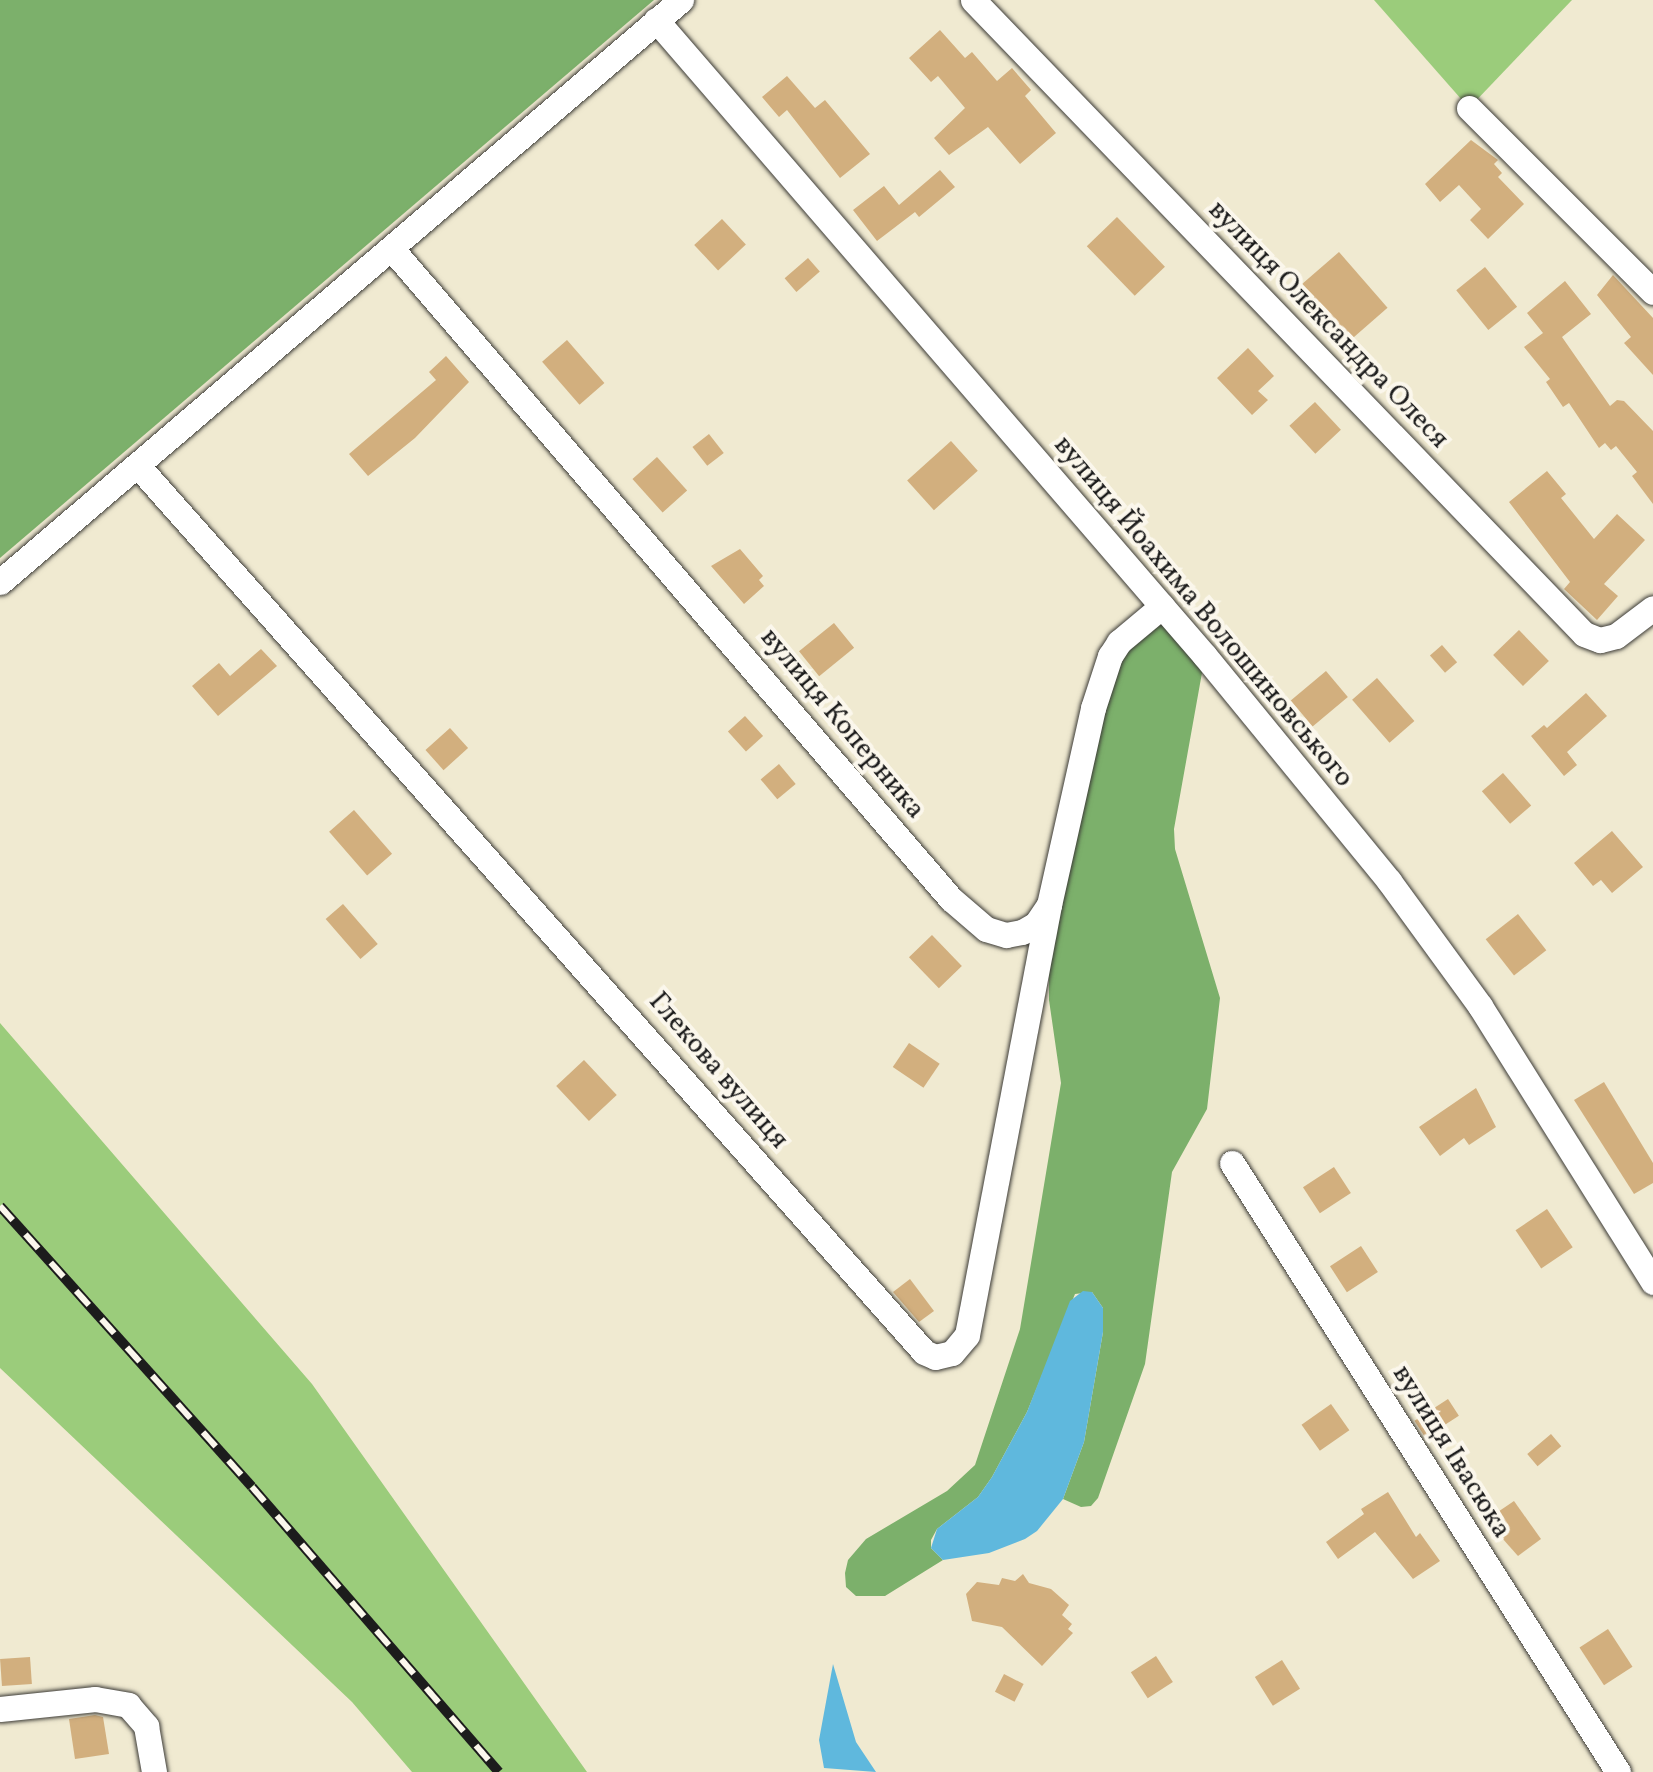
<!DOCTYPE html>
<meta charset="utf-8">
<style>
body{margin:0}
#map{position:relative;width:1653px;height:1772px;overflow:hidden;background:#f0ead1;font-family:Vollkorn,serif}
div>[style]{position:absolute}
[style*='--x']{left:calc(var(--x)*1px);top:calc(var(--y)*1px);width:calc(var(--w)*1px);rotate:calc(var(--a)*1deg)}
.green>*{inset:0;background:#9bcc7b}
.forest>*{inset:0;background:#7cb06b}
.water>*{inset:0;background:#5fb8dd}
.building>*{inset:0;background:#d2af7e;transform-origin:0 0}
.roads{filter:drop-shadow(0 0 2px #3c3b37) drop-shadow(0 0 2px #3c3b37)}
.street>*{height:25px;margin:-12.5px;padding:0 12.5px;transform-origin:12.5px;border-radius:12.5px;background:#fff}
.rail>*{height:10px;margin-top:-5px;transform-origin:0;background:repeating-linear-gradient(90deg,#fbf7ec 0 19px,#1c1c1c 0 38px);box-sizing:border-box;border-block:2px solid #1c1c1c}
span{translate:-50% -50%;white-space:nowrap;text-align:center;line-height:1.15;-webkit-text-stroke:8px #fbf7ec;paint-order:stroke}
.street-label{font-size:28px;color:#1c1c1c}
</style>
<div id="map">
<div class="green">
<i style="clip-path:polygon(1374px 0,1572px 0,1469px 108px)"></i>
<i style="clip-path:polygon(0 1023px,312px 1384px,587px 1772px,412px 1772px,352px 1702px,0 1368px)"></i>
</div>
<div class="forest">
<i style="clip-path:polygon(0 0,654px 0,0 558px)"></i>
<i style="clip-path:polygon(1162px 606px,1205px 656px,1174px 829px,1175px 849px,1220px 998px,1207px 1109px,1172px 1172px,1145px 1364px,1098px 1498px,1091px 1506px,1081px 1507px,1063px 1499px,1084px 1442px,1103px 1332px,1103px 1308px,1092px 1292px,1075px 1294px,1027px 1412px,992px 1477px,978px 1497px,937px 1529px,931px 1540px,931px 1548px,943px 1560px,885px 1596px,856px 1596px,846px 1587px,845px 1573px,848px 1560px,866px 1539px,947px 1491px,975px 1465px,1020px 1329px,1061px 1083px,1049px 1000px,1049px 905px,1098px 690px)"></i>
</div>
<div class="water">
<i style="clip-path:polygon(1083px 1291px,1092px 1292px,1103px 1308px,1103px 1332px,1084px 1442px,1063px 1499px,1037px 1531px,1025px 1539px,989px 1553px,943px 1560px,931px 1548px,937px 1529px,978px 1497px,992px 1477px,1027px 1412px,1070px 1301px)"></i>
<i style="clip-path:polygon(833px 1664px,856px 1742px,876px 1772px,824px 1768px,819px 1740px)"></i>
</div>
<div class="building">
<i style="clip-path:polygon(940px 30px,965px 58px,972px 52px,997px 81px,1012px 68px,1031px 90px,1025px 96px,1056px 133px,1020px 164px,988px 127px,949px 155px,934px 138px,965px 108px,938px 76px,931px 82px,909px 58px)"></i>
<i style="clip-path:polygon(787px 76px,815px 108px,825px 100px,870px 154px,840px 178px,787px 110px,779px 117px,762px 97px)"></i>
<i style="clip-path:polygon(1471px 140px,1498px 160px,1494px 164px,1502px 173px,1498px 177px,1524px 204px,1488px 239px,1470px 220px,1481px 209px,1459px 185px,1440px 202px,1425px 184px)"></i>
<i style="clip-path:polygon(940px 170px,955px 187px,919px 217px,915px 212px,877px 241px,853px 210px,884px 186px,899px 205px)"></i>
<i style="left:1117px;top:217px;width:69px;height:42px;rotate:46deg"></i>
<i style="left:722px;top:219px;width:35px;height:38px;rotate:47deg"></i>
<i style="left:1339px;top:252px;width:74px;height:60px;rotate:49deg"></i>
<i style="left:808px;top:258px;width:18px;height:31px;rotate:49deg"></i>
<i style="left:1485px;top:267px;width:51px;height:37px;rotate:51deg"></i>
<i style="clip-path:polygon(1613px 275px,1653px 318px,1653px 375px,1624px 343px,1631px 337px,1597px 295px)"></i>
<i style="clip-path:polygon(1565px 281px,1591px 314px,1562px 337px,1610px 406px,1617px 400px,1624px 401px,1653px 431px,1653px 504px,1632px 476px,1637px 472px,1616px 446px,1611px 450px,1605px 443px,1599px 448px,1569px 403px,1563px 407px,1546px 382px,1550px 379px,1524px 347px,1543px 333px,1527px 313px)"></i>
<i style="left:567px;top:340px;width:57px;height:33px;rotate:49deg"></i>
<i style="clip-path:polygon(1248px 348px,1274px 376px,1258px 391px,1268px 400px,1252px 415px,1217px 378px)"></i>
<i style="clip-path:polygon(446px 356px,469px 382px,415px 438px,368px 476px,349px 454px,436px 380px,429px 372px)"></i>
<i style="left:1315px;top:402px;width:38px;height:35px;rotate:47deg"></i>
<i style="left:709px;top:434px;width:24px;height:21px;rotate:52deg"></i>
<i style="left:951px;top:441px;width:40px;height:59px;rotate:48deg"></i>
<i style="left:657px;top:457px;width:45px;height:33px;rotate:48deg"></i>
<i style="clip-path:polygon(1547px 471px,1566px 494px,1561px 498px,1594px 539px,1617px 514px,1645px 540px,1604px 584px,1618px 596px,1597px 620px,1564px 589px,1570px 582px,1509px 502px)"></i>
<i style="clip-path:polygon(740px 549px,763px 576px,759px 580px,764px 586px,744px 604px,711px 566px)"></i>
<i style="left:834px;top:623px;width:32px;height:45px;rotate:51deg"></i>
<i style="left:1519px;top:630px;width:43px;height:36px;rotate:46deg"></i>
<i style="left:1442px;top:645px;width:23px;height:16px;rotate:49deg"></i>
<i style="clip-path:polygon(261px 649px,277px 666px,218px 716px,192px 686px,219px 663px,230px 676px)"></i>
<i style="left:1326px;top:671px;width:34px;height:46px;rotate:50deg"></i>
<i style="left:1377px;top:678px;width:57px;height:33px;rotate:49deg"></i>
<i style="clip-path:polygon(1586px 693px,1607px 716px,1567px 752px,1577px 765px,1564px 776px,1531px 736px,1544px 725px,1547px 728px)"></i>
<i style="left:745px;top:716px;width:27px;height:23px;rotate:48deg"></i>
<i style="left:450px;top:728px;width:27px;height:33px;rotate:48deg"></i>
<i style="left:779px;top:764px;width:26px;height:24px;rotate:50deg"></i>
<i style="left:1503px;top:773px;width:43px;height:28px;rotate:49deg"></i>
<i style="left:354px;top:810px;width:58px;height:33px;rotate:49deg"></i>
<i style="clip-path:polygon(1612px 831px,1643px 867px,1612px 893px,1601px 880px,1593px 886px,1574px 863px)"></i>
<i style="left:343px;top:904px;width:53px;height:23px;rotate:49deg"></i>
<i style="left:1518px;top:914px;width:46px;height:41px;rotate:52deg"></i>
<i style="left:932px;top:935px;width:43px;height:32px;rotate:46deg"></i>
<i style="left:909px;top:1043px;width:37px;height:29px;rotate:34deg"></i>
<i style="left:584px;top:1060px;width:48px;height:38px;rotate:47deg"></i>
<i style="clip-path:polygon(1604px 1082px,1653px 1163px,1653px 1183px,1634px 1194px,1574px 1100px)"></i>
<i style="clip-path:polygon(1476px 1088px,1496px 1127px,1469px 1145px,1464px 1138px,1440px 1156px,1419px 1127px)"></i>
<i style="left:1334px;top:1167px;width:31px;height:37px;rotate:57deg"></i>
<i style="left:1547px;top:1209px;width:46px;height:38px;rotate:56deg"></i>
<i style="left:1361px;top:1246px;width:31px;height:37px;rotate:57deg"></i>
<i style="clip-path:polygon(910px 1279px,934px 1311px,919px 1322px,893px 1292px)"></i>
<i style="left:1448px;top:1399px;width:20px;height:40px;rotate:57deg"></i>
<i style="left:1331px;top:1404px;width:32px;height:36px;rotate:55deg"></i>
<i style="left:1551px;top:1434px;width:16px;height:31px;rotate:50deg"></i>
<i style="clip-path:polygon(1388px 1492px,1416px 1537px,1420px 1533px,1440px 1561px,1413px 1579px,1375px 1532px,1338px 1559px,1326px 1542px,1364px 1514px,1361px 1509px)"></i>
<i style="clip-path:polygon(1514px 1501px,1541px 1539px,1518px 1556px,1486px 1520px)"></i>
<i style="clip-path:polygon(1023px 1574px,1029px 1583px,1051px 1589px,1069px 1605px,1062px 1615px,1072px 1624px,1068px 1629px,1073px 1633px,1042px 1666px,1002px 1627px,972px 1621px,966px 1594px,977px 1582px,999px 1585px,1002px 1578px,1015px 1581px)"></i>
<i style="left:1608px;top:1629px;width:45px;height:34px;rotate:57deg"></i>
<i style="left:1156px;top:1656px;width:31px;height:30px;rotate:57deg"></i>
<i style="left:30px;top:1657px;width:27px;height:30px;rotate:86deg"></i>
<i style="left:1282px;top:1660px;width:34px;height:32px;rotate:58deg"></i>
<i style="left:1004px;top:1674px;width:22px;height:20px;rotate:27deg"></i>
<i style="clip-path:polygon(95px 1715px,103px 1717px,109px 1754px,75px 1759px,69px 1719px)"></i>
</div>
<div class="roads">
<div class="street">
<i style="--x:973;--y:0;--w:880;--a:46.06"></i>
<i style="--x:1584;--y:634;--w:17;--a:21"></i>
<i style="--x:1600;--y:640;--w:16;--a:-14"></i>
<i style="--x:1616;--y:636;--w:46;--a:-37.1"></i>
<i style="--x:656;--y:20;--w:840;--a:49.2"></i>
<i style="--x:1205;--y:656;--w:291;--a:50.7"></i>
<i style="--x:1389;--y:881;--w:155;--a:53.9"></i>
<i style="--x:1480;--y:1006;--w:326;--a:57.9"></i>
<i style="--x:1469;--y:108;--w:260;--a:45"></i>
<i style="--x:391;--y:248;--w:859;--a:49.3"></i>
<i style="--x:951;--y:899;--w:46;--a:40.6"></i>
<i style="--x:986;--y:929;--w:21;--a:17"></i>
<i style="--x:1006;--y:935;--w:16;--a:-11"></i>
<i style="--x:1022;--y:932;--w:16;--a:-30"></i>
<i style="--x:1036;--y:924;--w:23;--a:-56"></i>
<i style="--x:1049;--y:905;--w:202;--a:-77.4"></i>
<i style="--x:1093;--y:708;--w:55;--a:-71.9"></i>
<i style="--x:1110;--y:656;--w:17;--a:-57"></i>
<i style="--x:1119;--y:642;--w:56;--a:-39.9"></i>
<i style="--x:138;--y:466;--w:1184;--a:48.42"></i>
<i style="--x:924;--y:1352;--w:12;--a:24"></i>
<i style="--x:935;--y:1357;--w:17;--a:-13"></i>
<i style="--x:952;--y:1353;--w:23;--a:-50"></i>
<i style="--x:967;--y:1335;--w:438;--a:-79.2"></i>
<i style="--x:0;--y:582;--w:896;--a:-40.52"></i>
<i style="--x:1232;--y:1163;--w:721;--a:57.63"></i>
<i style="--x:0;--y:1709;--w:96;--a:-6"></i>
<i style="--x:95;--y:1699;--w:34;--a:10"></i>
<i style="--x:128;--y:1705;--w:28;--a:49"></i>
<i style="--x:146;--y:1726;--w:47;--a:80.1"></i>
</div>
</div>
<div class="rail">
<i style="--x:0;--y:1206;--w:377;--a:48.1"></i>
<i style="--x:252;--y:1487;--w:377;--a:49.1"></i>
</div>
<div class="street-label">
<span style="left:1328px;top:325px;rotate:46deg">вулиця Олександра Олеся</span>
<span style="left:1203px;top:612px;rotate:50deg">вулиця Йоахима Волошиновського</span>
<span style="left:842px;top:724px;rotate:50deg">вулиця Коперника</span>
<span style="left:718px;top:1071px;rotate:49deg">Глекова вулиця</span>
<span style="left:1451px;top:1452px;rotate:58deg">вулиця Івасюка</span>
</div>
</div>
